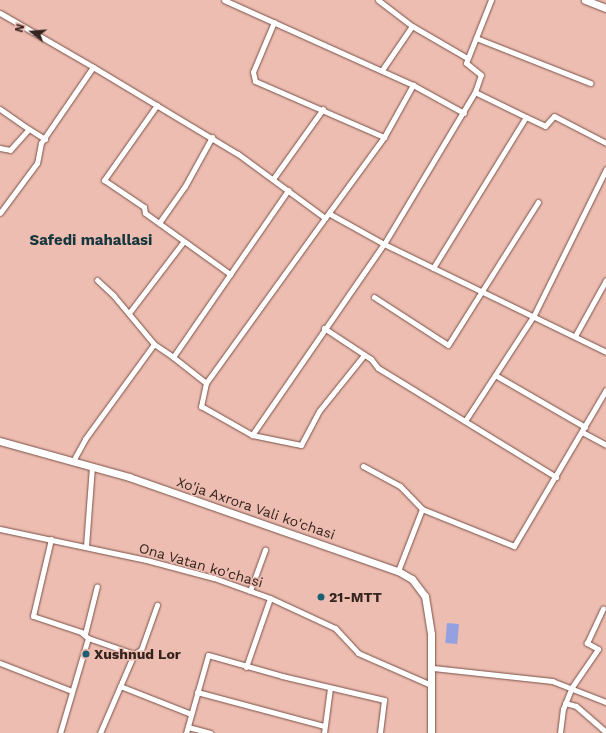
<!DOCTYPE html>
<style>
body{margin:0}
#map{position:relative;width:606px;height:733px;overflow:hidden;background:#edbdb1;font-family:"Work Sans",sans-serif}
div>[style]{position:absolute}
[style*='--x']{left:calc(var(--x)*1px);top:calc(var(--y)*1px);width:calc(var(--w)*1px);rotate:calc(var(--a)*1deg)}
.green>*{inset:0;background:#94a1e1;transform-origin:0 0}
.roads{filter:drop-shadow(0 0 1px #7a5147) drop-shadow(0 0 1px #7a5147)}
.street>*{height:5px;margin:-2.5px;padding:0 2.5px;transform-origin:2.5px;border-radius:2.5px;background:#fff}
.secondary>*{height:7px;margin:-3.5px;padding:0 3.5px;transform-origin:3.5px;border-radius:3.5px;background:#fff}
.dots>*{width:11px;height:11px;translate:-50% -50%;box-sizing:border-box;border:2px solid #edbdb1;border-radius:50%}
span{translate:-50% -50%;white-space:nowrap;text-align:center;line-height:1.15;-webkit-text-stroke:3px #edbdb1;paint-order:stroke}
.street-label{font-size:14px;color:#35231e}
.poi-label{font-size:14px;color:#35231e;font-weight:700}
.left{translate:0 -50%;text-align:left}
.neighbourhood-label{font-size:15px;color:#17373f;font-weight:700}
.north{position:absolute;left:12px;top:12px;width:40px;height:40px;-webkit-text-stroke:3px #edbdb1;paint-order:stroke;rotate:287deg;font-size:11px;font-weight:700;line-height:16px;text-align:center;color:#35231e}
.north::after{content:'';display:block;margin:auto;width:14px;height:18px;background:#35231e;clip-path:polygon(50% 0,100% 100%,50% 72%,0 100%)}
</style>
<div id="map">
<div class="green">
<i style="left:447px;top:623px;width:12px;height:20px;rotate:5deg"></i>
</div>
<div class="roads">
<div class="street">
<i style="--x:378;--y:0;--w:43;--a:37.4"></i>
<i style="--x:412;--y:26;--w:64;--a:30.2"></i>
<i style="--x:0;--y:13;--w:108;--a:30.1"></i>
<i style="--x:93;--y:67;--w:92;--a:124.4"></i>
<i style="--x:41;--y:143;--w:20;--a:101"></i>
<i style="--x:37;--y:163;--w:62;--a:126.5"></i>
<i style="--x:274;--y:22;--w:54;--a:112.8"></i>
<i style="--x:253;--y:72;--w:9;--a:77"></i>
<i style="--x:255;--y:81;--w:141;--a:23.5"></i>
<i style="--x:476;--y:38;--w:123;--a:21.5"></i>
<i style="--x:93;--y:67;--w:169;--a:31"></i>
<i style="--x:238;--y:154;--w:108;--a:36.3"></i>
<i style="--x:325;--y:218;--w:100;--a:-53.9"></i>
<i style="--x:384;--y:137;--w:60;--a:-60.9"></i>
<i style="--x:413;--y:85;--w:207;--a:-155.8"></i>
<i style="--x:382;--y:70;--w:53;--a:-55.7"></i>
<i style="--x:413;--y:85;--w:58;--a:28.8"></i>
<i style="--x:157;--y:105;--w:92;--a:125.2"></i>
<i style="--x:104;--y:180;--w:48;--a:34"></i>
<i style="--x:144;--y:207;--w:6;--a:81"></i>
<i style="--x:145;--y:213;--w:105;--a:35.7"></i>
<i style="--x:0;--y:109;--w:35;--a:35"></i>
<i style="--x:526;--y:117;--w:21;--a:25"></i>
<i style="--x:545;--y:126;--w:13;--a:-48"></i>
<i style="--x:554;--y:116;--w:59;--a:27.4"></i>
<i style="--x:0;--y:148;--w:10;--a:11"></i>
<i style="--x:10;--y:150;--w:28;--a:-48"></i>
<i style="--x:29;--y:129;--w:19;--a:32"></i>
<i style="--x:273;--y:179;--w:86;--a:-54.5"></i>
<i style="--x:330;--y:214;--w:62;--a:29.1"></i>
<i style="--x:384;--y:244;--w:247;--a:25.9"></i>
<i style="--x:159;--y:223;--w:45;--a:-54.9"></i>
<i style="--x:185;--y:186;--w:56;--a:-61.1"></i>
<i style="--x:433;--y:268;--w:177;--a:-58.4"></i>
<i style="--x:526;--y:117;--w:57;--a:-153.9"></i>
<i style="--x:97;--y:280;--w:23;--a:43"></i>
<i style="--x:114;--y:296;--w:62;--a:50.2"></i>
<i style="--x:374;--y:297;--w:88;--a:33"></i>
<i style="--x:448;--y:345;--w:169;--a:-57.8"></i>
<i style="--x:129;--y:313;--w:89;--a:-52.7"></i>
<i style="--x:324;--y:328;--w:56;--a:33.4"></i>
<i style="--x:371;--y:359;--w:11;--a:52"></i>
<i style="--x:378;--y:368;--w:209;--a:31.5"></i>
<i style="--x:575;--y:336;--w:64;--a:-61"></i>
<i style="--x:173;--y:357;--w:42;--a:38.2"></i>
<i style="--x:206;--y:383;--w:203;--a:-54.2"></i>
<i style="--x:495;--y:375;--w:104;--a:30"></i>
<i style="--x:206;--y:383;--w:24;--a:102"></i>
<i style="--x:201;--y:406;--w:59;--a:29.6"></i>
<i style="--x:252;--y:435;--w:232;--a:-55.4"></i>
<i style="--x:384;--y:244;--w:177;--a:-59.1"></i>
<i style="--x:475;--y:92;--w:18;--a:-71"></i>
<i style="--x:481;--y:75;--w:19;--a:-141"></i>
<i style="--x:466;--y:63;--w:68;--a:-68.4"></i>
<i style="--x:465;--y:421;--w:126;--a:-56.9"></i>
<i style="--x:534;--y:315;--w:163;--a:-63.7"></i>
<i style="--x:582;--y:432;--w:27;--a:28"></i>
<i style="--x:252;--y:435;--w:50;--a:11.5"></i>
<i style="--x:301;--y:445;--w:38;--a:-62"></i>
<i style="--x:319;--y:411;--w:72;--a:-51.2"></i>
<i style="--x:73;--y:461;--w:25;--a:-61"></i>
<i style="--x:85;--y:439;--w:117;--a:-54"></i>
<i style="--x:154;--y:344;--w:23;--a:34"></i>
<i style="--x:173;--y:357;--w:203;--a:-55.4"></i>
<i style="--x:363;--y:466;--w:42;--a:28.4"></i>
<i style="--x:400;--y:486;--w:32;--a:46"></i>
<i style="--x:0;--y:529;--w:153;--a:12"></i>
<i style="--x:150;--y:561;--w:66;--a:14.9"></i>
<i style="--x:214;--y:578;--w:59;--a:19.7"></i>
<i style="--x:270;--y:598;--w:72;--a:24.8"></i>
<i style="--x:335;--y:628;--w:34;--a:47"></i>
<i style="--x:358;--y:653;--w:80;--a:23.7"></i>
<i style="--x:51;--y:539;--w:79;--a:103.2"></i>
<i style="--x:33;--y:616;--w:51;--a:18.4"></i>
<i style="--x:81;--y:632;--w:9;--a:41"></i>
<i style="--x:88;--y:638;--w:99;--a:106.4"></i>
<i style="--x:86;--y:546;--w:79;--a:-85.7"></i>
<i style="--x:398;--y:571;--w:66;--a:-68.8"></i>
<i style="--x:422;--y:509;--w:99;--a:21.9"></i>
<i style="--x:514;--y:546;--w:181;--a:-59.5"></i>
<i style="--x:250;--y:591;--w:44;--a:-69.9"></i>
<i style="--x:85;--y:634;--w:49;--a:-76"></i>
<i style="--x:88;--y:638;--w:49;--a:19.2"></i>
<i style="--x:134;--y:654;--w:86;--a:113.3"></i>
<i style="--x:134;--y:654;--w:8;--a:-30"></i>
<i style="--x:141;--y:650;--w:48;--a:-70.4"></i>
<i style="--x:0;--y:663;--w:77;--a:21.3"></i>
<i style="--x:246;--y:667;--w:73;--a:-70.8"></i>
<i style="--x:433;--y:668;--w:120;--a:6.2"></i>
<i style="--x:552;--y:681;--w:58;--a:21.3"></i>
<i style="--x:120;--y:686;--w:76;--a:21.5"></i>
<i style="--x:197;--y:692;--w:131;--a:15"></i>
<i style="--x:565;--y:703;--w:11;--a:15"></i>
<i style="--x:576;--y:706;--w:40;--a:41"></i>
<i style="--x:188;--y:727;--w:23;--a:15"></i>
<i style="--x:186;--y:733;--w:81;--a:-74.2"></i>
<i style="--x:208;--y:655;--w:77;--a:15.8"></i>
<i style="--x:282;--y:676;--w:105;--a:13.2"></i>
<i style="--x:384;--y:700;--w:33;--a:97"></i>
<i style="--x:324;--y:733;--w:45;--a:-82.4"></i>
<i style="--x:560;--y:733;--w:24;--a:-83"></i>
<i style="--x:563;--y:709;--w:24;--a:-68"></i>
<i style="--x:572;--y:687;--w:46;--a:-55.6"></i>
<i style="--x:598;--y:649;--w:13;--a:-151"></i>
<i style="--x:587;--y:643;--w:38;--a:-65"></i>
</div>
<div class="secondary">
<i style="--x:585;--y:0;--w:22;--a:21"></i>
<i style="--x:0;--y:441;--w:134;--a:15.6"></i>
<i style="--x:129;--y:477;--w:285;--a:19.3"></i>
<i style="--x:398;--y:571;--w:16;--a:30"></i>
<i style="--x:412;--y:579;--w:21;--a:53"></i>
<i style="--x:425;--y:596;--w:38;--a:81"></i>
<i style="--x:431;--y:634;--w:99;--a:90"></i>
</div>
</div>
<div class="dots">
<i style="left:321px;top:597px;background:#196170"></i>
<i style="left:86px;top:654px;background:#196170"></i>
</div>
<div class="street-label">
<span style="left:256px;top:508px;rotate:19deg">Xo'ja Axrora Vali ko'chasi</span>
<span style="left:201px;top:565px;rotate:16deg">Ona Vatan ko'chasi</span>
</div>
<div class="poi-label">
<span class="left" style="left:329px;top:597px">21-MTT</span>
<span class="left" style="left:94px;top:654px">Xushnud Lor</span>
</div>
<div class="neighbourhood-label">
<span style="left:91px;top:241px">Safedi mahallasi</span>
</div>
<div class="north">N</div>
</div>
